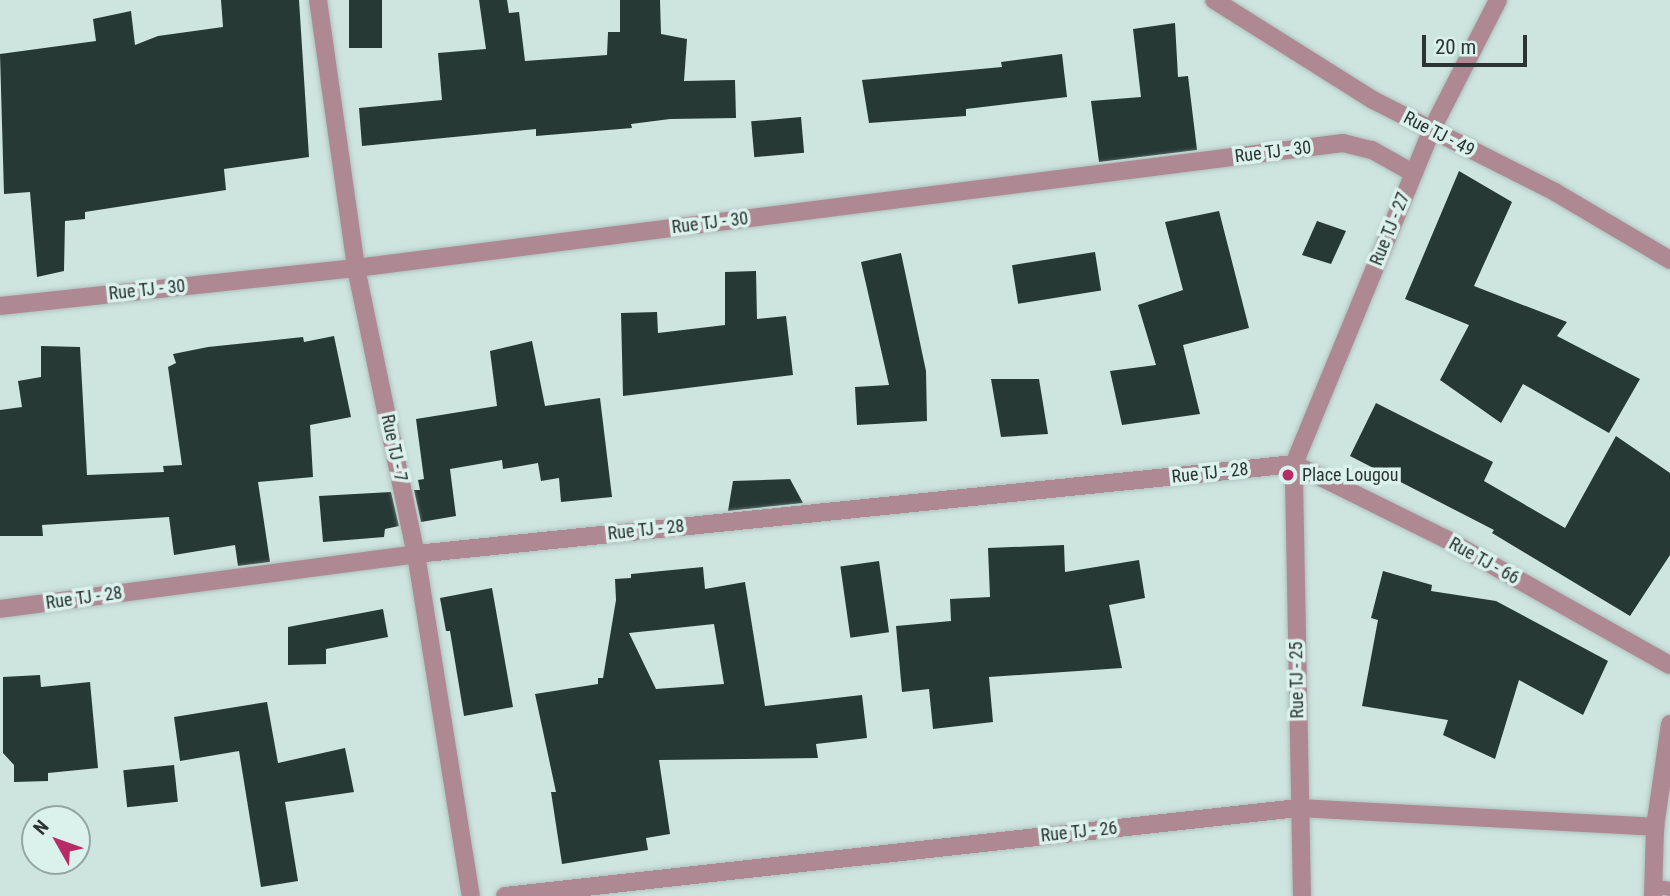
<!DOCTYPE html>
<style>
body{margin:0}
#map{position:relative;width:1670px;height:896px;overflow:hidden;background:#cee4df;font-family:"Roboto Condensed",sans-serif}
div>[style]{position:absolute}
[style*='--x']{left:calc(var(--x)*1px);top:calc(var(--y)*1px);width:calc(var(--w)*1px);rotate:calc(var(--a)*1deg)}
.building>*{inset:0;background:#273935;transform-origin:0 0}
.roads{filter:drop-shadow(0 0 2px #adc1bc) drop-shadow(0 0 2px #adc1bc)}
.lane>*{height:14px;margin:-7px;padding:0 7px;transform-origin:7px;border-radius:7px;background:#ae8993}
.street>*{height:18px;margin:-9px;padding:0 9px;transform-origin:9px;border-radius:9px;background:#ae8993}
.dots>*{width:19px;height:19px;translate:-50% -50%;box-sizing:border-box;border:4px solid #dbf1ec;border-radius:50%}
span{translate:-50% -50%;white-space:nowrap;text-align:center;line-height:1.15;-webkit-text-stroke:7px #dbf1ec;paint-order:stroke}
.street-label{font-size:18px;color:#2b3432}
.poi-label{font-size:18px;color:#2b3432}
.left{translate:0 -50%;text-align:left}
.north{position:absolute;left:21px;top:805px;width:70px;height:70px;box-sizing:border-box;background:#dbf1ec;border:2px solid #95a5a2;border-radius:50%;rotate:310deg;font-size:19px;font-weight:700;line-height:28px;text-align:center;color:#2b3432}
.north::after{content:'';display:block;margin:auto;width:24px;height:32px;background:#b72c67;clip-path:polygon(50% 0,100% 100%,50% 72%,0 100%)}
.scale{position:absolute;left:1422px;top:35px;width:105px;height:32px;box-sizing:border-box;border:4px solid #2b3432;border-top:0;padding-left:9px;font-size:21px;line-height:24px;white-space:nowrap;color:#2b3432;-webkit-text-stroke:5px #dbf1ec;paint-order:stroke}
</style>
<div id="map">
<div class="building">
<i style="clip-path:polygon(221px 0,299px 0,309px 157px,224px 169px,226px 190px,85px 212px,85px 219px,65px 221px,64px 271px,37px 277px,30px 192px,4px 194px,0 54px,96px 41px,93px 19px,131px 11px,135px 45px,158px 36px,223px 27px)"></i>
<i style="left:349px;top:0;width:33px;height:48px"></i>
<i style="clip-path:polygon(479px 0,507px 0,509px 13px,519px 12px,525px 61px,607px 55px,608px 32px,620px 32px,620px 0,660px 0,661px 34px,687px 39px,684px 81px,735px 80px,736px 118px,670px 119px,631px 124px,632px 128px,536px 136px,536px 129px,362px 146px,359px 108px,442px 100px,438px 53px,486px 49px)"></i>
<i style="clip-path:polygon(1175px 23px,1178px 77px,1188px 76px,1197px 150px,1099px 162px,1091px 101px,1141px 97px,1133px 29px)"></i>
<i style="clip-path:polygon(1062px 54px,1067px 97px,966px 109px,966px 116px,869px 123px,862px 80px,1002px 67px,1001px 62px)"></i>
<i style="left:801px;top:117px;width:36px;height:50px;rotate:85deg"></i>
<i style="clip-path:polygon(1459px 171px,1512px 202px,1474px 286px,1567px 322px,1557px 336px,1640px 379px,1609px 433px,1523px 384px,1501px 423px,1440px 380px,1469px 325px,1405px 299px)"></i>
<i style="clip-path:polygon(1219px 211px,1249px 328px,1183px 345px,1200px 414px,1122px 425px,1110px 371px,1156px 365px,1138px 305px,1183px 290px,1165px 222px)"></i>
<i style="clip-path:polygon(1317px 221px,1346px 231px,1331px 264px,1302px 255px)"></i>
<i style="left:1095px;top:252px;width:39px;height:84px;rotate:81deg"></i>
<i style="clip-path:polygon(901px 253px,926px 371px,927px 421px,857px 425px,855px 387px,889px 385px,861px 262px)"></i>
<i style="clip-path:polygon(756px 271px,757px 319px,786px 316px,793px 375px,623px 396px,621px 313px,657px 312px,658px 333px,725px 325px,725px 272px)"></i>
<i style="clip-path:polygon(334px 336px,351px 417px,310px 425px,313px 477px,258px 482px,270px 562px,238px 566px,235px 545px,174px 555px,169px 517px,42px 525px,43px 536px,0 536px,0 410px,22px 407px,18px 381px,41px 377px,41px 346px,80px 347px,87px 475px,164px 472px,163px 466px,182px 465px,168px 367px,176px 363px,173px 354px,208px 347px,303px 337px,304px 342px)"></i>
<i style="clip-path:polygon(532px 341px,545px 406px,600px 398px,612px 497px,561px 502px,559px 478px,541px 481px,538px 463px,503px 469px,502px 460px,450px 469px,456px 516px,421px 522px,414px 490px,420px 490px,418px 480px,424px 479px,416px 419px,497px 406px,490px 351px)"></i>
<i style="clip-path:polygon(991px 379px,1039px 379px,1048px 434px,1001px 437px)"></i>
<i style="clip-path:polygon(1376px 403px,1493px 462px,1484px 481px,1565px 528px,1616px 436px,1670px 473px,1670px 555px,1630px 616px,1492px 533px,1494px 530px,1350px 456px)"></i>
<i style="clip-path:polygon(790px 479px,803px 503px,728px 511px,733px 481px)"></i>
<i style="clip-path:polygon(391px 492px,399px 526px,385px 529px,384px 537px,323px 542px,319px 496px)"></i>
<i style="clip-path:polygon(1064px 545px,1065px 572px,1139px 560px,1145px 598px,1109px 605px,1122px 668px,989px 677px,993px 722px,933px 729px,929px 689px,902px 692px,896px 626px,951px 621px,950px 599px,990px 597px,988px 548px)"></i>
<i style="left:879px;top:561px;width:72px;height:39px;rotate:82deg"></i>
<i style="clip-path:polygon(evenodd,703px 567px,705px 589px,745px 582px,765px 706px,862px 695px,867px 738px,816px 744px,818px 758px,659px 760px,670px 834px,646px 838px,648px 850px,562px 864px,551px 792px,556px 792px,535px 694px,598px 684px,598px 678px,603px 678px,616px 600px,615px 579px,631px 578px,631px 574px,703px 567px,714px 624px,724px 684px,656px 689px,629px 633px,714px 624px)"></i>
<i style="clip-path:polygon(1383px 571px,1432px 585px,1431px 591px,1496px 601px,1608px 661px,1583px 715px,1519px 680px,1495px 759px,1443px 735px,1448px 720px,1362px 706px,1378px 620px,1371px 618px)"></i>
<i style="clip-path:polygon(492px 588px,513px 707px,464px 716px,450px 631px,446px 631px,440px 598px)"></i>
<i style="clip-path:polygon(383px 609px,388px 637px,326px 649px,326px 664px,288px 665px,288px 627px)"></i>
<i style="clip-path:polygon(40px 675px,41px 687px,90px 682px,98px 768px,48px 773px,48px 781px,14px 782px,14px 765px,3px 753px,3px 677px)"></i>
<i style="clip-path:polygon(267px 702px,278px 763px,345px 748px,354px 792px,285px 802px,298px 881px,261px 887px,239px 751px,180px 761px,174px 717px)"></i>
<i style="left:174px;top:765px;width:37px;height:51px;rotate:84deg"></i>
</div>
<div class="roads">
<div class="lane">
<i style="--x:1653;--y:886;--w:17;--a:10"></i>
</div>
<div class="street">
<i style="--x:318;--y:0;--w:271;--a:81.9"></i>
<i style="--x:356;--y:268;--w:292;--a:78.2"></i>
<i style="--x:416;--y:554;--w:346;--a:80.9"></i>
<i style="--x:1214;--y:0;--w:188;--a:32.2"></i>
<i style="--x:1373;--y:100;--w:204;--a:26.8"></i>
<i style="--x:1555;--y:192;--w:134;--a:30.6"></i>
<i style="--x:0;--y:306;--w:358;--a:-6.1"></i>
<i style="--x:356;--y:268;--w:995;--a:-7.22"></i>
<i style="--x:1343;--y:143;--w:30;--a:14"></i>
<i style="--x:1372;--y:150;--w:47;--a:29.3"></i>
<i style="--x:1294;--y:464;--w:169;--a:26.3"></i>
<i style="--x:1446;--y:539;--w:257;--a:29.4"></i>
<i style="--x:0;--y:609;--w:420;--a:-7.5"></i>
<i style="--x:416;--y:554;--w:883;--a:-5.85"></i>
<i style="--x:505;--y:896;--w:798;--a:-6.33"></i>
<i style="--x:1298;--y:808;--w:358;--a:3"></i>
<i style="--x:1302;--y:896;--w:432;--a:-91.1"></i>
<i style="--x:1294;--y:464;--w:360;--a:-67.6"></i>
<i style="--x:1431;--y:131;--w:147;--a:-62.9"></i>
<i style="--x:1653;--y:896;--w:69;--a:-88.3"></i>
<i style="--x:1655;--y:827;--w:104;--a:-81.7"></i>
</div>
</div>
<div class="dots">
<i style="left:1288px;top:475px;background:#b72c67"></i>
</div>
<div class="street-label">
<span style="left:1439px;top:134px;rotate:27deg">Rue TJ - 49</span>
<span style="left:1273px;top:152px;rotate:-7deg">Rue TJ - 30</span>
<span style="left:710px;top:223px;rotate:-7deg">Rue TJ - 30</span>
<span style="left:1390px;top:229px;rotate:-68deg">Rue TJ - 27</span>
<span style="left:147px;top:290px;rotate:-6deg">Rue TJ - 30</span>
<span style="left:394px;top:448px;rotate:78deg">Rue TJ - 7</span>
<span style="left:1210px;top:473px;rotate:-6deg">Rue TJ - 28</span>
<span style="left:646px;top:530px;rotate:-6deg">Rue TJ - 28</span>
<span style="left:1484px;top:561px;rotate:29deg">Rue TJ - 66</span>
<span style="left:84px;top:598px;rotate:-8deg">Rue TJ - 28</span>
<span style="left:1297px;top:680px;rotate:-91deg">Rue TJ - 25</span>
<span style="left:1079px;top:832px;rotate:-6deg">Rue TJ - 26</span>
</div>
<div class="poi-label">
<span class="left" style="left:1302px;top:475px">Place Lougou</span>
</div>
<div class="north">N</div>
<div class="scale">20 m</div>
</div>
